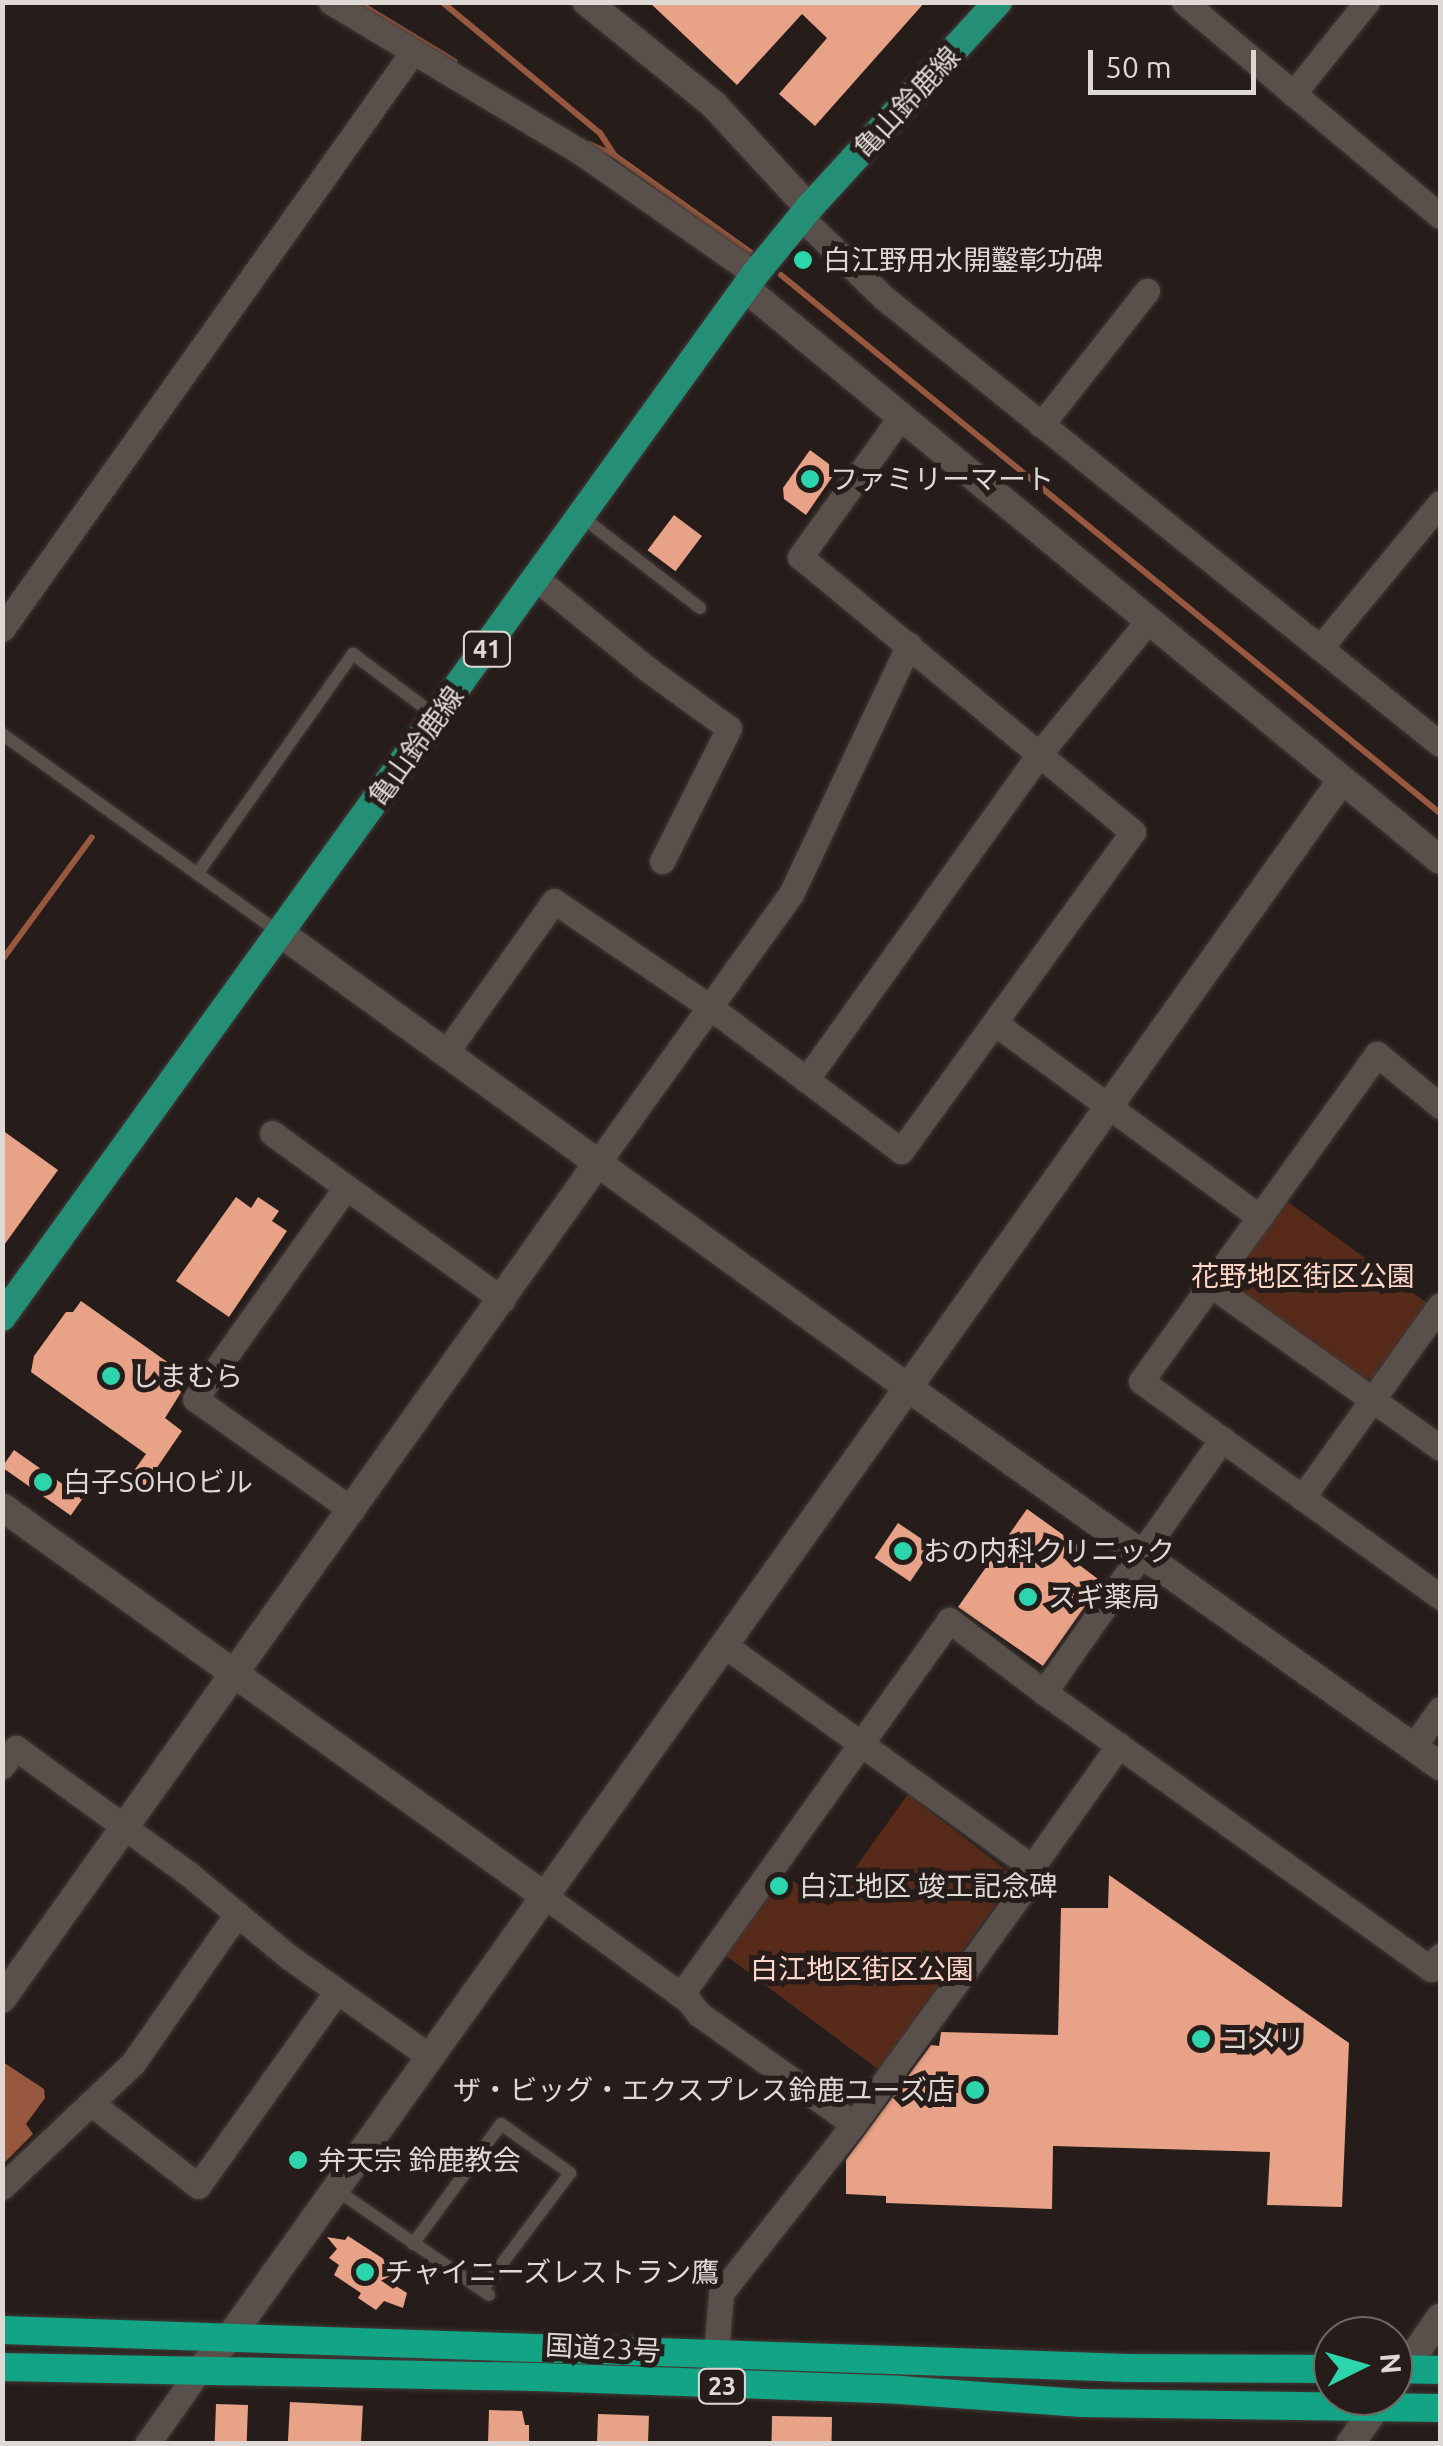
<!DOCTYPE html>
<meta charset="utf-8">
<style>
body{margin:0}
#map{position:relative;width:1443px;height:2446px;overflow:hidden;background:#261d1a;font-family:Ubuntu,"Noto Sans JP",sans-serif}
div>[style]{position:absolute}
[style*='--x']{left:calc(var(--x)*1px);top:calc(var(--y)*1px);width:calc(var(--w)*1px);rotate:calc(var(--a)*1deg)}
.green>*{inset:0;background:#572a19}
.water>*{inset:0;background:#98583f}
.stream>*{height:6px;margin:-3px;padding:0 3px;transform-origin:3px;border-radius:3px;background:#98583f}
.building>*{inset:0;background:#e8a287;transform-origin:0 0}
.roads{filter:drop-shadow(0 0 2px #413937) drop-shadow(0 0 2px #413937)}
.service>*{height:12px;margin:-6px;padding:0 6px;transform-origin:6px;border-radius:6px;background:#594f4b}
.minor>*{height:25px;margin:-12.5px;padding:0 12.5px;transform-origin:12.5px;border-radius:12.5px;background:#594f4b}
.tertiary>*{height:28px;margin:-14px;padding:0 14px;transform-origin:14px;border-radius:14px;background:#594f4b}
.primary>*{height:28px;margin:-14px;padding:0 14px;transform-origin:14px;border-radius:14px;background:#248f76}
.trunk>*{height:28px;margin:-14px;padding:0 14px;transform-origin:14px;border-radius:14px;background:#12a484}
.dots>*{width:28px;height:28px;translate:-50% -50%;box-sizing:border-box;border:5px solid #261d1a;border-radius:50%}
span{translate:-50% -50%;white-space:nowrap;text-align:center;line-height:1.15;-webkit-text-stroke:10px #261d1a;paint-order:stroke}
.shield-label span{padding:2px 8px;background:#261d1a;border:2px solid;border-radius:8px;-webkit-text-stroke-width:0}
.shield-label{font-size:25px;color:#dfd9d6;font-weight:700}
.street-label{font-size:28px;color:#dfd9d6}
.poi-label{font-size:28px;color:#dfd9d6}
.left{translate:0 -50%;text-align:left}
.right{translate:-100% -50%;text-align:right}
.park-label{font-size:28px;color:#fed6c7}
.frame{position:absolute;inset:0;border:5px solid #dfd9d6;pointer-events:none}
.north{position:absolute;left:1313px;top:2316px;width:100px;height:100px;box-sizing:border-box;background:#261d1a;border:2px solid #706865;border-radius:50%;rotate:85deg;font-size:28px;font-weight:700;line-height:40px;text-align:center;color:#dfd9d6}
.north::after{content:'';display:block;margin:auto;width:35px;height:45px;background:#2cd5ab;clip-path:polygon(50% 0,100% 100%,50% 72%,0 100%)}
.scale{position:absolute;left:1088px;top:50px;width:168px;height:45px;box-sizing:border-box;border:5px solid #dfd9d6;border-top:0;padding-left:12px;font-size:30px;line-height:35px;white-space:nowrap;color:#dfd9d6;-webkit-text-stroke:8px #261d1a;paint-order:stroke}
</style>
<div id="map">
<div class="green">
<i style="clip-path:polygon(1285px 1200px,1430px 1305px,1375px 1378px,1364px 1379px,1233px 1288px,1230px 1276px)"></i>
<i style="clip-path:polygon(908px 1794px,1015px 1877px,879px 2070px,725px 1955px,782px 1873px,828px 1906px)"></i>
</div>
<div class="water">
<i style="clip-path:polygon(3px 2062px,44px 2089px,45px 2098px,26px 2124px,33px 2134px,3px 2164px)"></i>
</div>
<div class="stream">
<i style="--x:357;--y:2;--w:114;--a:31.3"></i>
<i style="--x:442;--y:2;--w:205;--a:39.7"></i>
<i style="--x:600;--y:133;--w:24;--a:57"></i>
<i style="--x:589;--y:144;--w:27;--a:24"></i>
<i style="--x:614;--y:155;--w:167;--a:35.5"></i>
<i style="--x:781;--y:275;--w:851;--a:39.23"></i>
<i style="--x:2;--y:960;--w:152;--a:-53.8"></i>
</div>
<div class="building">
<i style="clip-path:polygon(649px 2px,925px 2px,815px 126px,779px 94px,827px 38px,802px 14px,737px 85px)"></i>
<i style="clip-path:polygon(810px 450px,837px 470px,806px 515px,784px 499px,783px 488px)"></i>
<i style="left:674px;top:515px;width:35px;height:44px;rotate:37deg"></i>
<i style="clip-path:polygon(2px 1130px,58px 1170px,2px 1248px)"></i>
<i style="clip-path:polygon(236px 1197px,251px 1208px,258px 1197px,279px 1211px,272px 1221px,287px 1231px,229px 1317px,176px 1281px)"></i>
<i style="clip-path:polygon(81px 1301px,190px 1378px,165px 1418px,182px 1431px,143px 1488px,128px 1479px,146px 1454px,31px 1372px,34px 1356px,66px 1312px,73px 1312px)"></i>
<i style="left:14px;top:1450px;width:84px;height:21px;rotate:35deg"></i>
<i style="clip-path:polygon(1027px 1509px,1083px 1549px,1074px 1561px,1102px 1582px,1043px 1666px,958px 1607px)"></i>
<i style="left:898px;top:1523px;width:43px;height:42px;rotate:34deg"></i>
<i style="clip-path:polygon(1109px 1875px,1349px 2043px,1342px 2207px,1267px 2205px,1270px 2152px,1053px 2146px,1052px 2209px,886px 2203px,886px 2196px,846px 2194px,846px 2160px,931px 2045px,939px 2046px,941px 2032px,1058px 2035px,1061px 1908px,1108px 1908px)"></i>
<i style="clip-path:polygon(348px 2236px,393px 2265px,391px 2269px,403px 2277px,396px 2286px,407px 2293px,403px 2308px,384px 2301px,376px 2310px,358px 2298px,361px 2293px,334px 2275px,339px 2265px,329px 2258px,337px 2249px,327px 2237px,345px 2240px)"></i>
<i style="left:290px;top:2402px;width:73px;height:42px;rotate:3deg"></i>
<i style="left:216px;top:2404px;width:32px;height:40px;rotate:2deg"></i>
<i style="clip-path:polygon(489px 2410px,522px 2411px,525px 2425px,529px 2425px,529px 2444px,488px 2444px)"></i>
<i style="left:598px;top:2414px;width:51px;height:30px;rotate:2deg"></i>
<i style="left:772px;top:2416px;width:60px;height:28px;rotate:1deg"></i>
</div>
<div class="roads">
<div class="service">
<i style="--x:582;--y:517;--w:149;--a:37.6"></i>
<i style="--x:2;--y:734;--w:340;--a:35.6"></i>
<i style="--x:197;--y:874;--w:270;--a:-54.7"></i>
<i style="--x:353;--y:654;--w:104;--a:36.8"></i>
<i style="--x:335;--y:2189;--w:187;--a:34.5"></i>
<i style="--x:413;--y:2244;--w:149;--a:-53.7"></i>
<i style="--x:501;--y:2124;--w:85;--a:35.4"></i>
<i style="--x:570;--y:2173;--w:146;--a:126.9"></i>
</div>
<div class="minor">
<i style="--x:331;--y:2;--w:286;--a:31"></i>
<i style="--x:576;--y:149;--w:218;--a:34.9"></i>
<i style="--x:1184;--y:2;--w:334;--a:39.9"></i>
<i style="--x:1293;--y:94;--w:118;--a:-51.2"></i>
<i style="--x:810;--y:226;--w:102;--a:44.2"></i>
<i style="--x:883;--y:297;--w:714;--a:38.75"></i>
<i style="--x:1041;--y:425;--w:171;--a:-51.7"></i>
<i style="--x:537;--y:579;--w:141;--a:39.2"></i>
<i style="--x:646;--y:668;--w:102;--a:35.9"></i>
<i style="--x:729;--y:728;--w:149;--a:116.7"></i>
<i style="--x:2;--y:629;--w:707;--a:-54.56"></i>
<i style="--x:1320;--y:648;--w:188;--a:-50.4"></i>
<i style="--x:996;--y:1024;--w:327;--a:36.2"></i>
<i style="--x:447;--y:1051;--w:184;--a:-54.5"></i>
<i style="--x:554;--y:901;--w:189;--a:34.2"></i>
<i style="--x:710;--y:1007;--w:239;--a:37"></i>
<i style="--x:901;--y:1151;--w:394;--a:-54"></i>
<i style="--x:1133;--y:832;--w:432;--a:-140.4"></i>
<i style="--x:800;--y:557;--w:171;--a:-54.3"></i>
<i style="--x:806;--y:1080;--w:402;--a:-54.4"></i>
<i style="--x:1040;--y:753;--w:171;--a:-50.7"></i>
<i style="--x:1440;--y:1106;--w:82;--a:-140.5"></i>
<i style="--x:1377;--y:1054;--w:403;--a:125.8"></i>
<i style="--x:1141;--y:1381;--w:369;--a:35.8"></i>
<i style="--x:272;--y:1133;--w:92;--a:36.1"></i>
<i style="--x:599;--y:1161;--w:329;--a:-54.3"></i>
<i style="--x:791;--y:894;--w:276;--a:-64.7"></i>
<i style="--x:1211;--y:1285;--w:281;--a:35.4"></i>
<i style="--x:1222;--y:1439;--w:309;--a:125.1"></i>
<i style="--x:1044;--y:1692;--w:476;--a:35.6"></i>
<i style="--x:1431;--y:1969;--w:16;--a:-55"></i>
<i style="--x:1302;--y:1498;--w:237;--a:-54.4"></i>
<i style="--x:352;--y:1510;--w:192;--a:-144.7"></i>
<i style="--x:195;--y:1399;--w:260;--a:-54.5"></i>
<i style="--x:346;--y:1187;--w:193;--a:35.7"></i>
<i style="--x:724;--y:1645;--w:380;--a:35.8"></i>
<i style="--x:1414;--y:1746;--w:45;--a:-54.9"></i>
<i style="--x:2;--y:1766;--w:23;--a:-52"></i>
<i style="--x:16;--y:1748;--w:214;--a:36.1"></i>
<i style="--x:189;--y:1874;--w:130;--a:39.7"></i>
<i style="--x:289;--y:1957;--w:171;--a:35.3"></i>
<i style="--x:546;--y:1897;--w:175;--a:36"></i>
<i style="--x:688;--y:2000;--w:18;--a:52"></i>
<i style="--x:699;--y:2014;--w:190;--a:35.4"></i>
<i style="--x:681;--y:1995;--w:461;--a:-54.4"></i>
<i style="--x:949;--y:1620;--w:119;--a:37.2"></i>
<i style="--x:91;--y:2103;--w:135;--a:37.8"></i>
<i style="--x:198;--y:2186;--w:239;--a:-54.5"></i>
<i style="--x:2;--y:2187;--w:180;--a:-43.4"></i>
<i style="--x:133;--y:2063;--w:182;--a:-55.1"></i>
<i style="--x:716;--y:2354;--w:61;--a:-85.3"></i>
<i style="--x:721;--y:2293;--w:215;--a:-51.8"></i>
<i style="--x:854;--y:2124;--w:295;--a:-54.1"></i>
<i style="--x:1027;--y:1885;--w:19;--a:-74"></i>
<i style="--x:1032;--y:1867;--w:150;--a:-54.5"></i>
<i style="--x:147;--y:2444;--w:88;--a:-54.7"></i>
</div>
<div class="tertiary">
<i style="--x:587;--y:2;--w:164;--a:39"></i>
<i style="--x:714;--y:105;--w:140;--a:47.3"></i>
<i style="--x:745;--y:288;--w:900;--a:39.46"></i>
<i style="--x:279;--y:932;--w:776;--a:35.92"></i>
<i style="--x:907;--y:1387;--w:654;--a:35.42"></i>
<i style="--x:2;--y:1507;--w:669;--a:35.64"></i>
<i style="--x:2;--y:1999;--w:1029;--a:-54.53"></i>
<i style="--x:198;--y:2372;--w:47;--a:-47.6"></i>
<i style="--x:230;--y:2337;--w:1913;--a:-54.47"></i>
<i style="--x:1393;--y:2385;--w:82;--a:-55"></i>
<i style="--x:1350;--y:2444;--w:59;--a:-54.7"></i>
</div>
<div class="primary">
<i style="--x:2;--y:1317;--w:1286;--a:-54.17"></i>
<i style="--x:755;--y:274;--w:85;--a:-50.7"></i>
<i style="--x:809;--y:208;--w:280;--a:-47.5"></i>
</div>
<div class="trunk">
<i style="--x:2;--y:2330;--w:1126;--a:1.93"></i>
<i style="--x:1127;--y:2368;--w:206;--a:0.3"></i>
<i style="--x:2;--y:2367;--w:534;--a:1.07"></i>
<i style="--x:536;--y:2377;--w:364;--a:2"></i>
<i style="--x:900;--y:2390;--w:182;--a:4.1"></i>
<i style="--x:1082;--y:2403;--w:358;--a:0.8"></i>
<i style="--x:1393;--y:2369;--w:47;--a:1.2"></i>
</div>
</div>
<div class="dots">
<i style="left:803px;top:260px;background:#2cd5ab"></i>
<i style="left:810px;top:479px;background:#2cd5ab"></i>
<i style="left:111px;top:1376px;background:#2cd5ab"></i>
<i style="left:43px;top:1482px;background:#2cd5ab"></i>
<i style="left:903px;top:1551px;background:#2cd5ab"></i>
<i style="left:1028px;top:1597px;background:#2cd5ab"></i>
<i style="left:779px;top:1886px;background:#2cd5ab"></i>
<i style="left:1201px;top:2039px;background:#2cd5ab"></i>
<i style="left:975px;top:2090px;background:#2cd5ab"></i>
<i style="left:298px;top:2160px;background:#2cd5ab"></i>
<i style="left:365px;top:2272px;background:#2cd5ab"></i>
</div>
<div class="shield-label">
<span style="left:487px;top:649px">41</span>
<span style="left:722px;top:2386px">23</span>
</div>
<div class="street-label">
<span style="left:907px;top:102px;rotate:-47deg">亀山鈴鹿線</span>
<span style="left:416px;top:746px;rotate:-54deg">亀山鈴鹿線</span>
<span style="left:603px;top:2348px;rotate:3deg">国道23号</span>
</div>
<div class="poi-label">
<span class="left" style="left:823px;top:260px">白江野用水開鑿彰功碑</span>
<span class="left" style="left:830px;top:479px">ファミリーマート</span>
<span class="left" style="left:131px;top:1376px">しまむら</span>
<span class="left" style="left:63px;top:1482px">白子SOHOビル</span>
<span class="left" style="left:923px;top:1551px">おの内科クリニック</span>
<span class="left" style="left:1048px;top:1597px">スギ薬局</span>
<span class="left" style="left:799px;top:1886px">白江地区 竣工記念碑</span>
<span class="left" style="left:1221px;top:2039px">コメリ</span>
<span class="right" style="left:955px;top:2090px">ザ・ビッグ・エクスプレス鈴鹿ユーズ店</span>
<span class="left" style="left:318px;top:2160px">弁天宗 鈴鹿教会</span>
<span class="left" style="left:385px;top:2272px">チャイニーズレストラン鷹</span>
</div>
<div class="park-label">
<span style="left:1303px;top:1276px">花野地区街区公園</span>
<span style="left:862px;top:1969px">白江地区街区公園</span>
</div>
<div class="frame"></div>
<div class="north">N</div>
<div class="scale">50 m</div>
</div>
